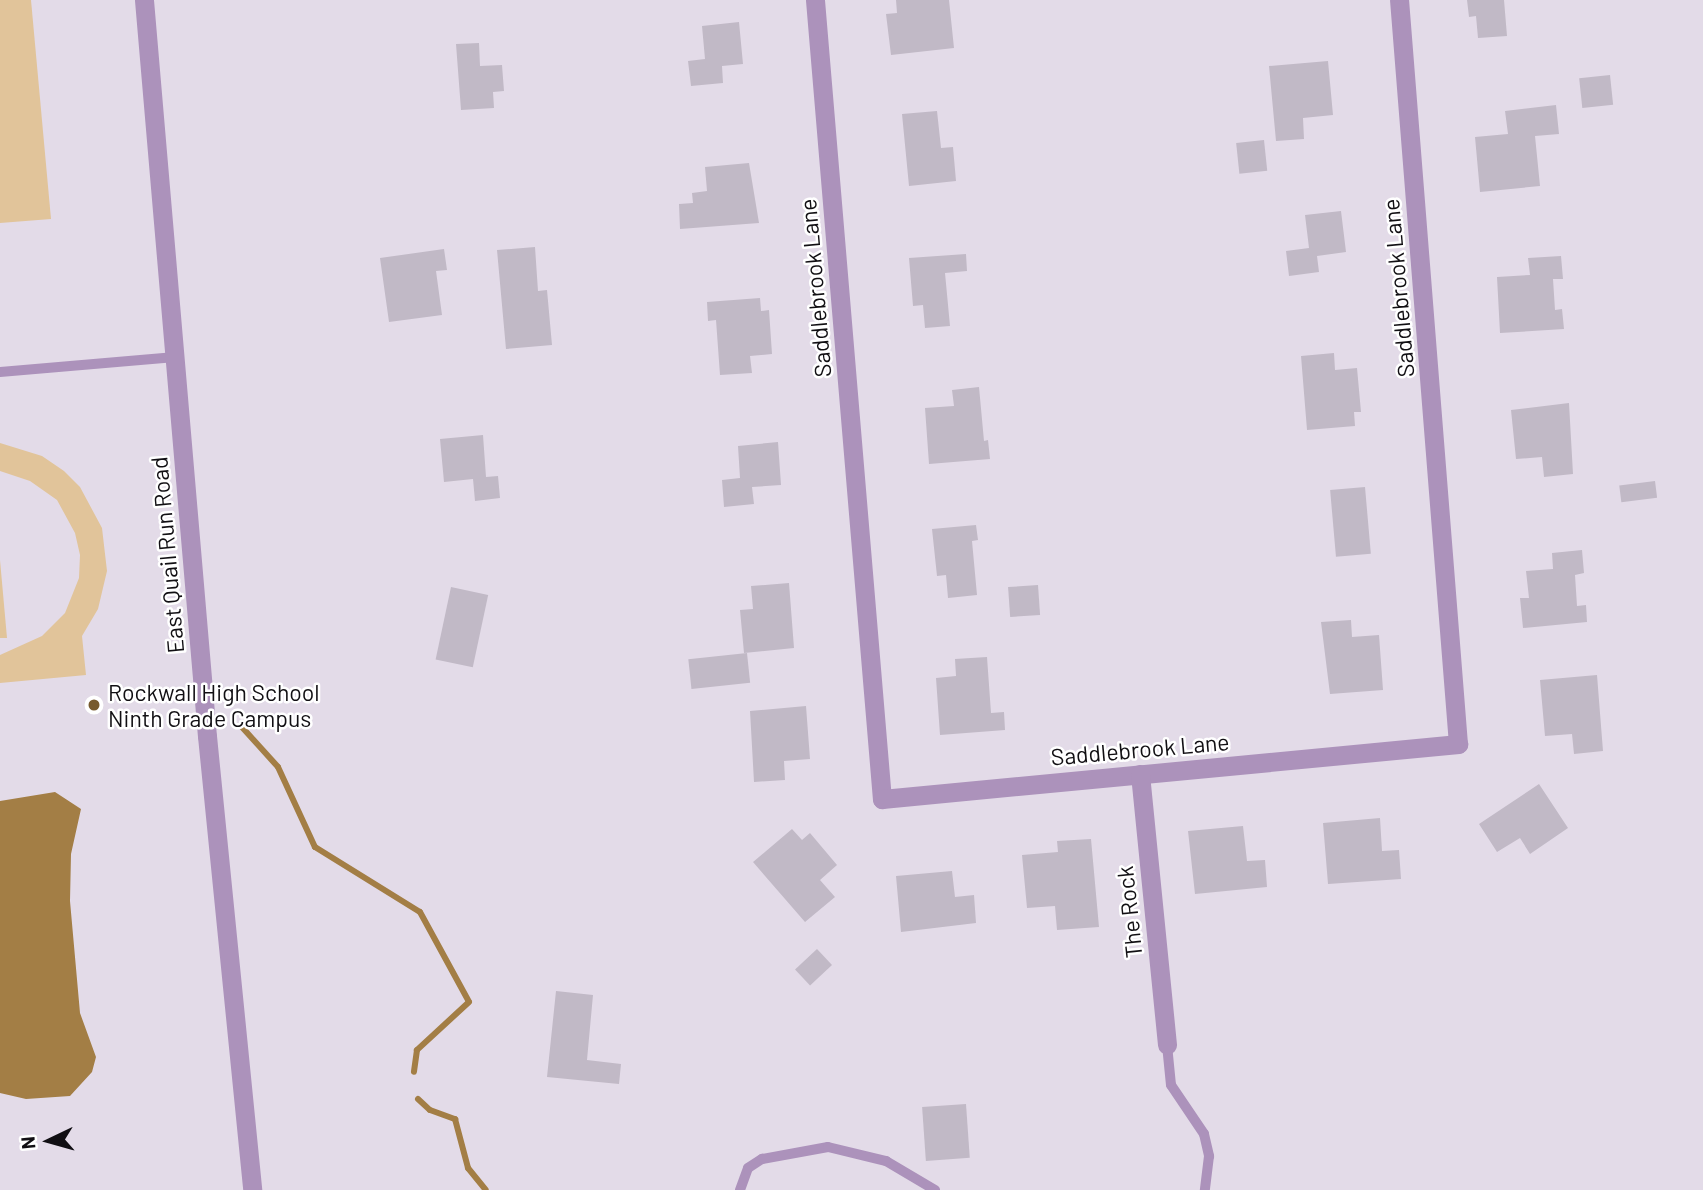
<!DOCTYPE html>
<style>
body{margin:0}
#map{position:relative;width:1703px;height:1190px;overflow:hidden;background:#e3dbe8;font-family:Barlow,sans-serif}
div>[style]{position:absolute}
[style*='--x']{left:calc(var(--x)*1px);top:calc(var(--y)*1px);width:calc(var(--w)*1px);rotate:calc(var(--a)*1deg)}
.green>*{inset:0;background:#e1c49a}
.water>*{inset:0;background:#a37e45}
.stream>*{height:6px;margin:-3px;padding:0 3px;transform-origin:3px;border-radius:3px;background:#a37e45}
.building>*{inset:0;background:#c1b9c6;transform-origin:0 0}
.service>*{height:10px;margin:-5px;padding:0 5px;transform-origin:5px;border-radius:5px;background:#ac92bb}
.minor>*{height:19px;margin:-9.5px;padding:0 9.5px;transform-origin:9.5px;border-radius:9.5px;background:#ac92bb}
.dots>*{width:19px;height:19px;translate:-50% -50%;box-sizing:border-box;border:4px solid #fff;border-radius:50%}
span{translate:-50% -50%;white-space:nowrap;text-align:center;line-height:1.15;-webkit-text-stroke:5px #fff;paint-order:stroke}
.street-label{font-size:23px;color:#110f13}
.poi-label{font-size:23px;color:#110f13}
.left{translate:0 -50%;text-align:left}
.north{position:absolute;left:14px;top:1106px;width:70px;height:70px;-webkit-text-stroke:5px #fff;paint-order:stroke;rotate:265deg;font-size:19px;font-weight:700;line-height:28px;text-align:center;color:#110f13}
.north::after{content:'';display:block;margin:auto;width:24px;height:32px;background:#110f13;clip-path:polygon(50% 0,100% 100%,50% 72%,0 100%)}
</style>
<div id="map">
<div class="green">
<i style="clip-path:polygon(0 0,31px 0,51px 219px,0 223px)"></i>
<i style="clip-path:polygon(0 443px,42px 456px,64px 471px,80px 487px,102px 528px,107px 571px,98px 609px,82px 636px,86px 675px,0 683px,0 655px,42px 636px,65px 613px,79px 578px,80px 555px,75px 533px,57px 500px,30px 481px,0 471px)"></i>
<i style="clip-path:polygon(0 560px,7px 638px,0 638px)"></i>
</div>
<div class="water">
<i style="clip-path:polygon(55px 792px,81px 809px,71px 854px,70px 901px,80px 1013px,96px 1057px,92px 1072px,70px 1096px,26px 1099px,0 1093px,0 801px)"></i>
</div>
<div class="stream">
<i style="--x:241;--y:726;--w:55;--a:47.9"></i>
<i style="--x:278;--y:767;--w:88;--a:65.2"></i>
<i style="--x:315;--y:847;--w:123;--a:31.8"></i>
<i style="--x:420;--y:912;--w:102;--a:61.4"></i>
<i style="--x:469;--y:1002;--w:71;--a:137.3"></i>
<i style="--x:417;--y:1050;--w:22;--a:98"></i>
<i style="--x:418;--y:1099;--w:16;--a:43"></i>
<i style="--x:430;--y:1110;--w:27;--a:20"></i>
<i style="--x:455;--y:1119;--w:51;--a:75.1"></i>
<i style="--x:468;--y:1168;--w:28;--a:51"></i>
</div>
<div class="building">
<i style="clip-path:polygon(896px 0,949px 0,954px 48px,891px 55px,886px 14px,897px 13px)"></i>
<i style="clip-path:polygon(1467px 0,1504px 0,1507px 36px,1478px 38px,1476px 16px,1469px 17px)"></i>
<i style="clip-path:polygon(739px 22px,743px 64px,722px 66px,723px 83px,691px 86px,688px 61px,705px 59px,702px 26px)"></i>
<i style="clip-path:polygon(479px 43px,480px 66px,502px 65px,504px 91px,493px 92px,494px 108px,461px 110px,456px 44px)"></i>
<i style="clip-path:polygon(1328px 61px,1333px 115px,1303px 118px,1304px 139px,1276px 141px,1269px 66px)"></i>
<i style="left:1610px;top:75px;width:30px;height:31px;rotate:84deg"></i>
<i style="clip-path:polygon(1556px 105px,1559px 134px,1535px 136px,1540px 186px,1480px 192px,1475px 137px,1508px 134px,1505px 111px)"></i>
<i style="clip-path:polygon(937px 111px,941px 148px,953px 147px,956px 181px,909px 186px,902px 114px)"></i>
<i style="left:1264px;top:140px;width:31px;height:28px;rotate:84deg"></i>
<i style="clip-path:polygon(749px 163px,759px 223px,680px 229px,679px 204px,693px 203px,692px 193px,707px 191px,705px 167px)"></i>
<i style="clip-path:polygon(1341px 211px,1346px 252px,1317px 256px,1319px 272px,1289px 276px,1286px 251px,1309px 248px,1305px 215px)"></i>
<i style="clip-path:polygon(535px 247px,538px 291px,547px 290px,552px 345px,506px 349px,497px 250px)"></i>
<i style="clip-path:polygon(444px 249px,447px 270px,436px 271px,442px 315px,389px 322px,380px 258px)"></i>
<i style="clip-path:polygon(966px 254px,967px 271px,945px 273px,950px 326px,925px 328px,923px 305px,913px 306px,909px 258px)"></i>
<i style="clip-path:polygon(1561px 256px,1563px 279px,1553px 279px,1555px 310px,1562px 309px,1564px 329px,1500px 333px,1497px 277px,1530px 275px,1528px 258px)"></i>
<i style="clip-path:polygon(760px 298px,761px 311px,769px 310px,772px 354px,750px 356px,752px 373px,720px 375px,716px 320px,708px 321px,707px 302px)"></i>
<i style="clip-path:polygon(1334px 353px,1335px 370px,1357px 368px,1361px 412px,1354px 412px,1355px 426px,1307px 430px,1301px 356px)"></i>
<i style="clip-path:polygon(979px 387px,984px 441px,988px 440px,990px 459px,929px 464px,925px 408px,954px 406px,952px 390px)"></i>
<i style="clip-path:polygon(1569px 403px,1573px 474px,1544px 477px,1542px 457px,1516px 459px,1511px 410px)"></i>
<i style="clip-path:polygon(483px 435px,486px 477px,498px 476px,500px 498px,475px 501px,473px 479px,444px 482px,440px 439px)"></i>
<i style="clip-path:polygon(778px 442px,781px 485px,752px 487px,754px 504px,724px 507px,722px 480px,740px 478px,738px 446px)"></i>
<i style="left:1655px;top:481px;width:17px;height:36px;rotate:83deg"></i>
<i style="left:1365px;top:487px;width:67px;height:35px;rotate:85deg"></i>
<i style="clip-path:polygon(976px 525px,978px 540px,972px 541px,977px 595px,948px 598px,946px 575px,937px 576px,932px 529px)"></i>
<i style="clip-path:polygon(1582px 550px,1584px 573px,1575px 575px,1577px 606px,1586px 605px,1587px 622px,1523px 628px,1520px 598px,1529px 598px,1526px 571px,1553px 569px,1552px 553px)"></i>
<i style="clip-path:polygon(789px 583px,794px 648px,744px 653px,740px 610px,753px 609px,751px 586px)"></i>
<i style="left:1038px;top:585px;width:30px;height:30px;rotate:86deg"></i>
<i style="left:451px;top:587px;width:38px;height:74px;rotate:12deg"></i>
<i style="clip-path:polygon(1351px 620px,1352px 637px,1379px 635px,1383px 690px,1330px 694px,1321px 622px)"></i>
<i style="left:747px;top:653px;width:30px;height:59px;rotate:84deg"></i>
<i style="clip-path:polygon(987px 657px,991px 713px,1004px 712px,1005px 730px,940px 735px,936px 678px,956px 676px,955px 659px)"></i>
<i style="clip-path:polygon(1597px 675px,1603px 751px,1574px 754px,1572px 734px,1545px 736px,1540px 680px)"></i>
<i style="clip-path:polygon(806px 706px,810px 759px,784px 761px,785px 780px,754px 782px,750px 711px)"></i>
<i style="clip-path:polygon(1539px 784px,1568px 828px,1530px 854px,1520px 838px,1497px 852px,1479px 824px)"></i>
<i style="clip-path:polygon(1380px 818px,1382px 851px,1399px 850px,1401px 879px,1328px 884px,1323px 823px)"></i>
<i style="clip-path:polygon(1243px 826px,1247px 861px,1265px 860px,1267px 887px,1195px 894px,1188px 831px)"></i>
<i style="clip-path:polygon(792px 829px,802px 840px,810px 833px,837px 865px,820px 880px,835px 897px,805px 922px,753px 862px)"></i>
<i style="clip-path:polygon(1091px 839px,1099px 927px,1057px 930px,1055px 906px,1027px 908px,1022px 855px,1058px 852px,1057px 841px)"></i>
<i style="clip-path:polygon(952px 871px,955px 897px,974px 895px,976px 923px,901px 932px,896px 876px)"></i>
<i style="left:817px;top:949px;width:22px;height:30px;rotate:47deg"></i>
<i style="clip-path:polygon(556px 991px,593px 995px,587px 1060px,621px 1064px,619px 1084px,547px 1077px)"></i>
<i style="left:966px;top:1104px;width:54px;height:44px;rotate:86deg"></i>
</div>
<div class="service">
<i style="--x:0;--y:372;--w:176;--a:-4.9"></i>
<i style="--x:1167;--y:1045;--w:40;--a:84.3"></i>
<i style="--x:1171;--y:1085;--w:59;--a:56"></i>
<i style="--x:1204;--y:1134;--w:23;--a:77"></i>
<i style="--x:1209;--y:1156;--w:34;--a:97"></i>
<i style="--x:740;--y:1190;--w:23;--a:-70"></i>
<i style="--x:748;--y:1168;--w:17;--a:-33"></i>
<i style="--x:762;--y:1159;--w:67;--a:-10.3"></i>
<i style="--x:828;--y:1147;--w:60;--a:13.6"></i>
<i style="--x:886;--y:1161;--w:57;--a:30.6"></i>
</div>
<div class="minor">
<i style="--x:144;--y:0;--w:739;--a:85.11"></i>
<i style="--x:207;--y:736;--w:456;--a:84.3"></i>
<i style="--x:815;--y:0;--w:802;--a:85.21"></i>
<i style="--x:882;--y:799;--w:579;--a:-5.45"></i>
<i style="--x:1458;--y:744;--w:746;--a:-94.53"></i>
<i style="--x:1140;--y:774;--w:272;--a:84.3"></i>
</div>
<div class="dots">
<i style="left:94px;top:705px;background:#76592d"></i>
</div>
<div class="street-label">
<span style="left:815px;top:288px;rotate:-95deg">Saddlebrook Lane</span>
<span style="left:1398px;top:288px;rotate:-95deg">Saddlebrook Lane</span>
<span style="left:167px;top:555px;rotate:-95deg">East Quail Run Road</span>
<span style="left:1140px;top:749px;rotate:-5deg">Saddlebrook Lane</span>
<span style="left:1129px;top:912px;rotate:-96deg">The Rock</span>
</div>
<div class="poi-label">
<span class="left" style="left:108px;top:705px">Rockwall High School<br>Ninth Grade Campus</span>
</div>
<div class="north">N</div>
</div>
